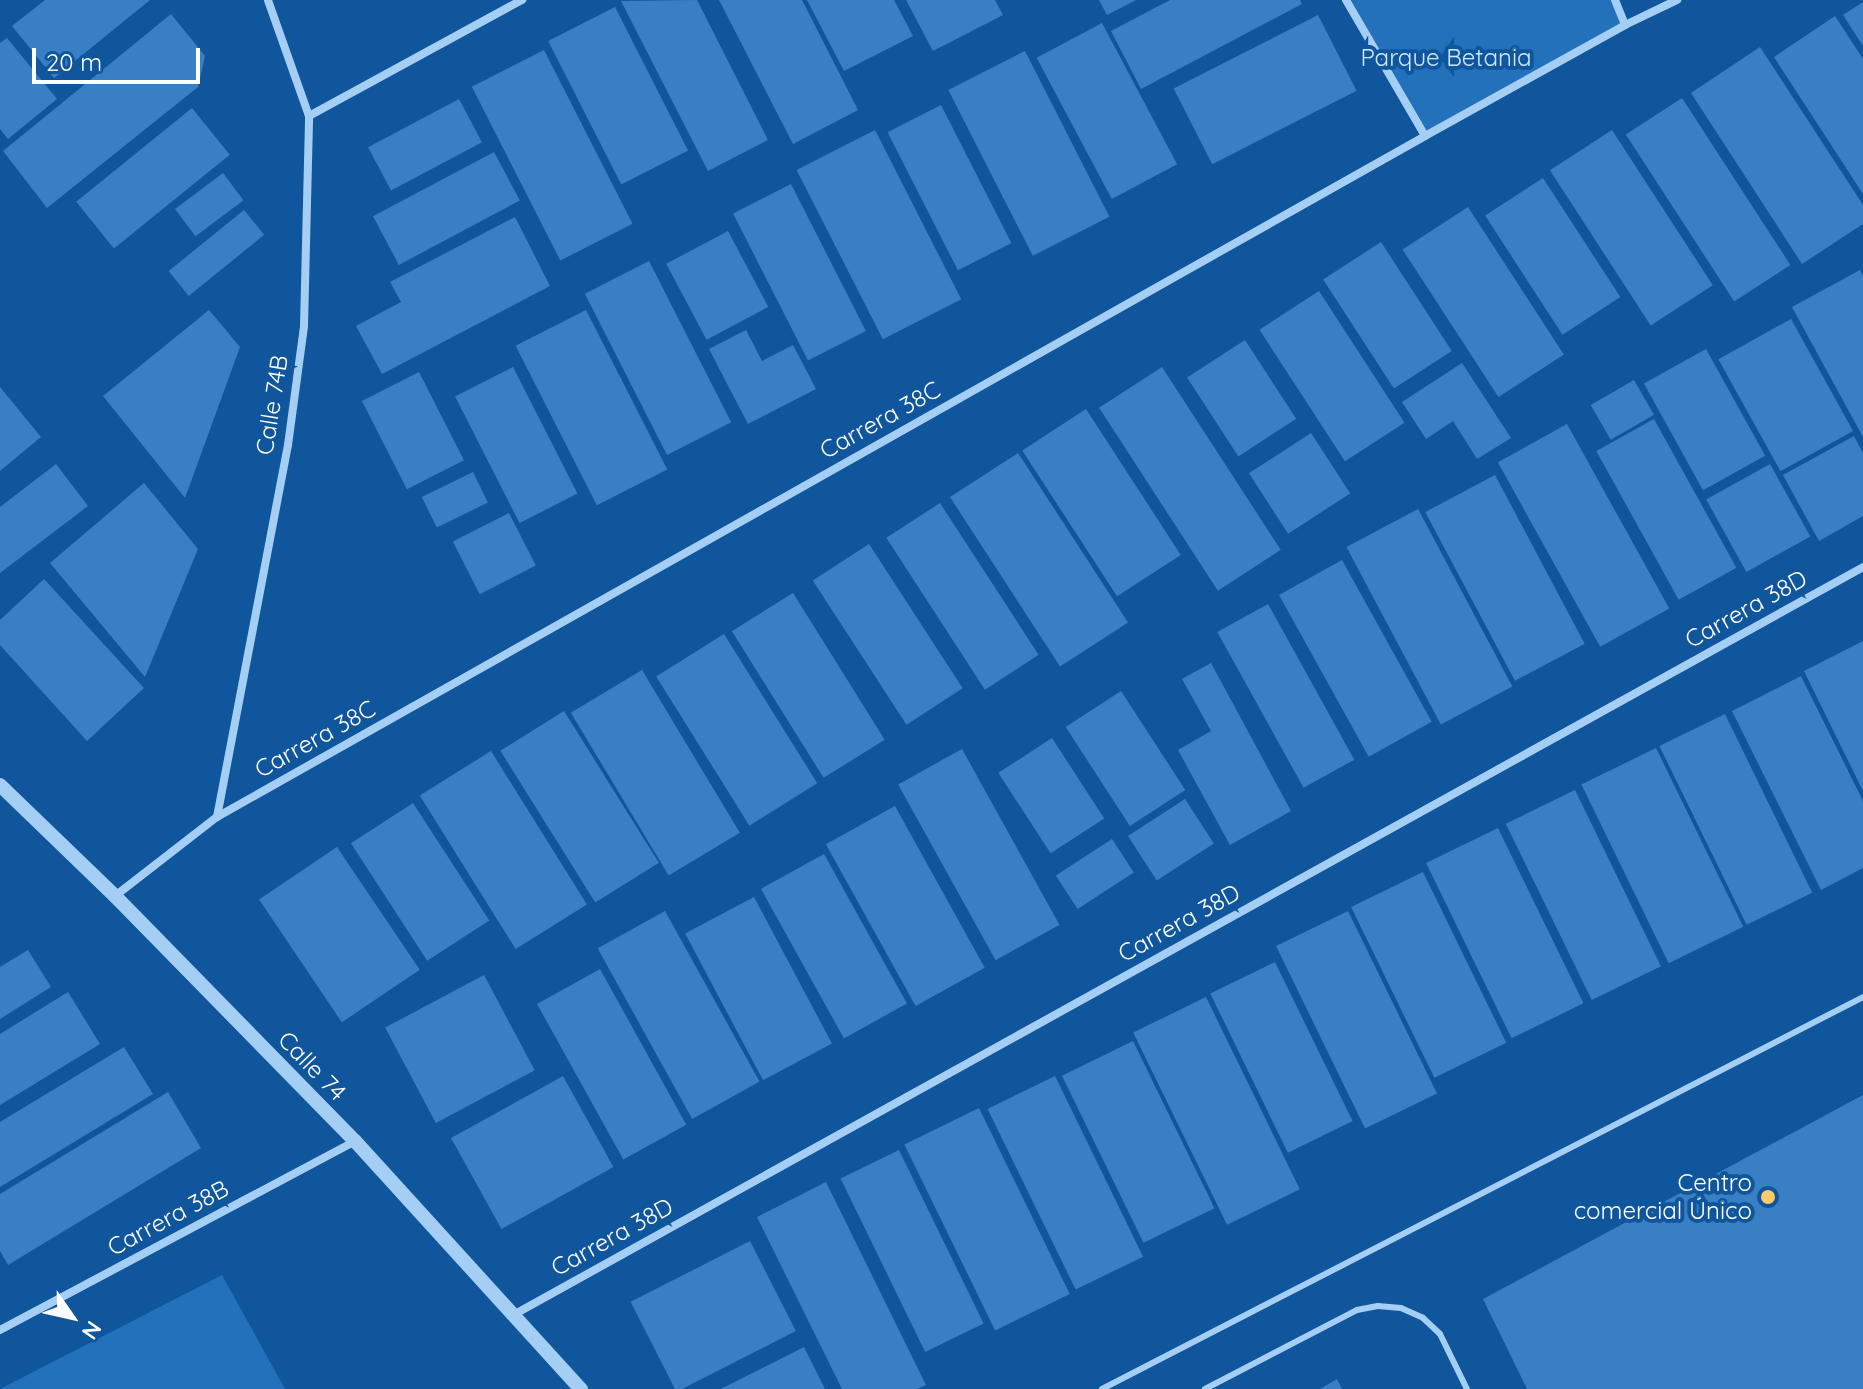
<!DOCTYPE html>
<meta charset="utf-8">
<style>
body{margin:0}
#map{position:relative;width:1863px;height:1389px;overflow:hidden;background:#10569d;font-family:Quicksand,sans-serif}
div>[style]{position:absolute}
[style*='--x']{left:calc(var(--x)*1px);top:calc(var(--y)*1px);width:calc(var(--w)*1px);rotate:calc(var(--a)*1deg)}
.green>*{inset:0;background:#2370bb}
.building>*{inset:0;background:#397fc4;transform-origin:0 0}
.service>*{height:6px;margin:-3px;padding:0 3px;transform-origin:3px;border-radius:3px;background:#a5cef5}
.minor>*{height:8px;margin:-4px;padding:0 4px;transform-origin:4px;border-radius:4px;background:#a5cef5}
.tertiary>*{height:14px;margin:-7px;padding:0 7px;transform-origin:7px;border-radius:7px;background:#a5cef5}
.dots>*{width:22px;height:22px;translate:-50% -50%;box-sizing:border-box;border:4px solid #10569d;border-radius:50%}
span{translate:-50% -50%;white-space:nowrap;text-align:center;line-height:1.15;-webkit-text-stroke:8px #10569d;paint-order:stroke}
.park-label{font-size:24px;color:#cee6fe}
.street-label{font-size:24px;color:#fff}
.poi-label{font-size:24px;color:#fff}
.right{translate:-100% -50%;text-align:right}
.north{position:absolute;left:32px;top:1277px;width:80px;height:80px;-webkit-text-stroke:6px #10569d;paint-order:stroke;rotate:124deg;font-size:22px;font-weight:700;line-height:32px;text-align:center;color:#fff}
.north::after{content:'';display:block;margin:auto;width:28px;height:36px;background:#fff;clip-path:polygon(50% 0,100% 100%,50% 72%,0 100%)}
.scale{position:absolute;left:32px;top:48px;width:168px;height:36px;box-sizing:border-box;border:4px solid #fff;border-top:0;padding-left:10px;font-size:24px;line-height:28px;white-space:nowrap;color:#fff;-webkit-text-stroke:6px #10569d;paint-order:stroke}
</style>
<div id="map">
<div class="green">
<i style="clip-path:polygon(1348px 0,1615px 0,1625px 25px,1425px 136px)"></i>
<i style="clip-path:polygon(222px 1275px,285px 1389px,0 1389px)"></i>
</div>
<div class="building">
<i style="clip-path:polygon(45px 0,150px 0,54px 78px,12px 26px)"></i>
<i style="clip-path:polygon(697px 0,768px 140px,708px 171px,621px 1px)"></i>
<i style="clip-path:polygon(719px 0,802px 0,858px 110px,793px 144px)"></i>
<i style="clip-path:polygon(807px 0,894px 0,913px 36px,844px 71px)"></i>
<i style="clip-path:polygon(906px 0,995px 0,1003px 15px,933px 51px)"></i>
<i style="clip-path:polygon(1099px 0,1136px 0,1107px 15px)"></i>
<i style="clip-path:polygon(1170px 0,1300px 0,1302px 4px,1141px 89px,1111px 31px)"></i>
<i style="clip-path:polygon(1863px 2px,1863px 46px,1843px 15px)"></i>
<i style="left:615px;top:7px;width:161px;height:75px;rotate:63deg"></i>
<i style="clip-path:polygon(171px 14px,205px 56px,198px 87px,47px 208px,3px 151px)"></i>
<i style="left:1318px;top:15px;width:85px;height:162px;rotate:63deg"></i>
<i style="clip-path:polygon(1835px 16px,1863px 59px,1863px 194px,1774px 57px)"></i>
<i style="left:1102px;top:23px;width:160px;height:74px;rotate:62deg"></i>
<i style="clip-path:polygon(7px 38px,57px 99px,8px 139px,0 129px,0 43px)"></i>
<i style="clip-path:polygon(1760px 47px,1863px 205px,1863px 224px,1802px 264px,1691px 93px)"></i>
<i style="left:544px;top:50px;width:195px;height:81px;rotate:63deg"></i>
<i style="left:1025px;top:51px;width:186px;height:86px;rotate:63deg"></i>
<i style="left:1682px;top:98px;width:199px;height:67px;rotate:57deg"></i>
<i style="left:459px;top:99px;width:49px;height:103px;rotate:62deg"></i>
<i style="left:941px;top:105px;width:155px;height:60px;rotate:63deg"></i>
<i style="left:192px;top:108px;width:60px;height:149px;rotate:51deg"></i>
<i style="left:875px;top:130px;width:190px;height:88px;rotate:63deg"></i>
<i style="left:1612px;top:130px;width:185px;height:74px;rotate:57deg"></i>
<i style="left:494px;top:152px;width:55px;height:137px;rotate:62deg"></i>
<i style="left:223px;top:173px;width:34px;height:60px;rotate:53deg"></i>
<i style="left:1543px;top:178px;width:142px;height:69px;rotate:57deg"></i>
<i style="left:791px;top:184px;width:165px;height:65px;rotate:63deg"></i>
<i style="left:1468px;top:207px;width:176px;height:78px;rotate:57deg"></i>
<i style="left:244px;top:210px;width:32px;height:97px;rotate:51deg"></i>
<i style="clip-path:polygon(515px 217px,550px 286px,382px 374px,356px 326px,401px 302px,390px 282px)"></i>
<i style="left:728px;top:231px;width:86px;height:70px;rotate:62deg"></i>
<i style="left:1381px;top:242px;width:130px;height:69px;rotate:57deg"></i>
<i style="left:649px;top:261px;width:181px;height:72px;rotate:63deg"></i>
<i style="clip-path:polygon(1860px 270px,1863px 276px,1863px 437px,1792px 307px)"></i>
<i style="left:1319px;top:291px;width:157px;height:71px;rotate:57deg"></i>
<i style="clip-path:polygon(209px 310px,240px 347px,185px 498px,103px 396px)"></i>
<i style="left:586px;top:310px;width:179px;height:79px;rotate:63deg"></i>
<i style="left:1791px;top:319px;width:128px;height:83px;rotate:61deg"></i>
<i style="clip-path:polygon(746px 330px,762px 361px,793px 345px,816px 389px,748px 424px,709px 349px)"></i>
<i style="left:1245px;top:340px;width:94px;height:69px;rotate:57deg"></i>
<i style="left:1706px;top:349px;width:122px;height:71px;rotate:61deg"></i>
<i style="clip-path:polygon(1462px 363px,1511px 438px,1477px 459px,1453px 421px,1426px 439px,1402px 402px)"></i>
<i style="left:513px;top:367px;width:142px;height:65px;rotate:63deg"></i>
<i style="left:1162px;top:367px;width:218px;height:75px;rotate:57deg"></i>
<i style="left:419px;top:372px;width:99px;height:64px;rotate:63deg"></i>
<i style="left:1634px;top:380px;width:40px;height:50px;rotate:60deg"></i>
<i style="clip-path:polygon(0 387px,41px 437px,0 471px)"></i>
<i style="left:1086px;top:409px;width:174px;height:76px;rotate:57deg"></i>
<i style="left:1654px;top:419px;width:170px;height:66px;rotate:61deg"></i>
<i style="left:1567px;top:424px;width:211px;height:79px;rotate:61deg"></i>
<i style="left:1311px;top:433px;width:72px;height:74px;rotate:57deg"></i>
<i style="clip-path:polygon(1854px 436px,1863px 453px,1863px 516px,1819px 541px,1783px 475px)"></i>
<i style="left:1018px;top:453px;width:202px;height:81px;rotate:57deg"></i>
<i style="clip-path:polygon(56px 464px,88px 506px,0 573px,0 507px)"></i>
<i style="left:1770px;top:464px;width:83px;height:73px;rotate:61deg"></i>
<i style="left:473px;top:472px;width:34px;height:57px;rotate:64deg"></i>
<i style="left:1495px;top:475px;width:191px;height:79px;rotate:62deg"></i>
<i style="clip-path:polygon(144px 483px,198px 549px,145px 677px,50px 563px)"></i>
<i style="left:940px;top:503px;width:181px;height:64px;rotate:57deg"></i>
<i style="left:1418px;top:509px;width:201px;height:81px;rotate:62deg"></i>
<i style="left:509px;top:513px;width:59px;height:63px;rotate:63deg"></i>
<i style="left:869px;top:544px;width:172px;height:67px;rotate:57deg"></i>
<i style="left:1342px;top:560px;width:185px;height:72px;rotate:61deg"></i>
<i style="clip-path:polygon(44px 579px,144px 688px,87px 741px,0 645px,0 620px)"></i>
<i style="left:793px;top:593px;width:173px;height:72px;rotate:58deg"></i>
<i style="left:1268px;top:604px;width:178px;height:58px;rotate:61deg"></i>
<i style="left:724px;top:634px;width:176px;height:80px;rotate:58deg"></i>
<i style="clip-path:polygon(1863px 641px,1863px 791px,1804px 671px)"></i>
<i style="clip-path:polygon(1211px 663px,1291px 811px,1230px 845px,1178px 750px,1211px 731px,1182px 679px)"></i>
<i style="left:642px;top:670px;width:190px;height:83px;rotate:59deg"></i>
<i style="clip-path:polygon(1801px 676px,1863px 801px,1863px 868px,1821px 890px,1732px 711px)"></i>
<i style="left:1121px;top:691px;width:118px;height:66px;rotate:57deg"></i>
<i style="left:564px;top:711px;width:179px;height:75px;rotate:58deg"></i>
<i style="left:1725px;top:714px;width:199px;height:73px;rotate:64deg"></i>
<i style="left:1052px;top:738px;width:96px;height:64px;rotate:57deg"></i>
<i style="left:1656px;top:748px;width:199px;height:83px;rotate:64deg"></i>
<i style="left:962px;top:749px;width:201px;height:73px;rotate:61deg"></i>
<i style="left:491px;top:751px;width:181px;height:84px;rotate:58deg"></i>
<i style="left:1575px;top:790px;width:196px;height:77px;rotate:64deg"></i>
<i style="left:1185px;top:799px;width:53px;height:68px;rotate:57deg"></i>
<i style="left:413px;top:803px;width:140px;height:74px;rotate:57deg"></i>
<i style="left:895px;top:806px;width:185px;height:79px;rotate:61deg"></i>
<i style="left:1498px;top:828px;width:195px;height:80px;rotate:64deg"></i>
<i style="left:1112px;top:839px;width:40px;height:67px;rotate:57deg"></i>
<i style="left:337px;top:847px;width:148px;height:94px;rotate:56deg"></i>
<i style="left:824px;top:854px;width:171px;height:72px;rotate:61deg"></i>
<i style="left:1423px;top:872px;width:190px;height:80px;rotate:64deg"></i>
<i style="left:754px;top:897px;width:166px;height:78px;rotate:62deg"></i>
<i style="left:665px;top:911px;width:195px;height:77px;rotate:61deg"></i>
<i style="left:1348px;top:911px;width:203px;height:80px;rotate:64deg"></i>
<i style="clip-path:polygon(28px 950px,51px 987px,0 1019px,0 967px)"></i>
<i style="left:1275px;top:962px;width:177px;height:72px;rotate:64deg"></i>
<i style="left:600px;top:969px;width:178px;height:72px;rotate:61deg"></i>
<i style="left:484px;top:975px;width:108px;height:112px;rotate:62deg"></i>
<i style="clip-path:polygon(68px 992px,100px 1044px,0 1105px,0 1034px)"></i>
<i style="left:1206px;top:997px;width:214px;height:81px;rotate:64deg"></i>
<i style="left:1133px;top:1041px;width:186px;height:79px;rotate:64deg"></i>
<i style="clip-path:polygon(124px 1047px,153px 1094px,0 1187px,0 1122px)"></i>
<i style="left:563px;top:1076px;width:104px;height:128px;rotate:61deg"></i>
<i style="left:1055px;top:1076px;width:201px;height:75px;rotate:64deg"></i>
<i style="clip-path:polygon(168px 1092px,201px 1148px,8px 1265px,0 1251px,0 1194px)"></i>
<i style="clip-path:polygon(1863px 1095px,1863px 1389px,1527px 1389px,1483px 1299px)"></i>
<i style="left:979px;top:1108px;width:207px;height:83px;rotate:64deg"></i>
<i style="left:899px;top:1150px;width:193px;height:65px;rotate:64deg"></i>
<i style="clip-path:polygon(826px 1182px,926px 1385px,917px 1389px,842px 1389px,757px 1217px)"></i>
<i style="left:750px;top:1241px;width:101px;height:134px;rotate:63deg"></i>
<i style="clip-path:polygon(804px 1347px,825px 1389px,721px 1389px)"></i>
<i style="clip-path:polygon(1337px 1379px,1342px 1389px,1320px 1389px)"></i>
</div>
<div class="service">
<i style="--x:1102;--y:1389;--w:856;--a:-27.25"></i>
<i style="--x:1205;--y:1389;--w:171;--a:-27.5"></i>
<i style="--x:1357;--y:1310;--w:21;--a:-11"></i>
<i style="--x:1378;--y:1306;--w:23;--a:5"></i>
<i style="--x:1401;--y:1308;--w:24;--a:24"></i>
<i style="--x:1423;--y:1318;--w:23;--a:43"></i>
<i style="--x:1440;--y:1334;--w:61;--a:63.9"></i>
</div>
<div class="minor">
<i style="--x:1346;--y:0;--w:157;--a:59.8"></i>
<i style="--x:1615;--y:0;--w:27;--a:68"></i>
<i style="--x:309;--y:116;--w:243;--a:-28.6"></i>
<i style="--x:217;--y:817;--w:379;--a:-79.2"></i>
<i style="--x:288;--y:445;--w:120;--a:-82.3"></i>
<i style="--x:304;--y:326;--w:210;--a:-88.6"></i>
<i style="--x:309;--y:116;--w:123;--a:-109.5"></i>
<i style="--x:115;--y:896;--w:129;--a:-37.8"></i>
<i style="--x:217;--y:817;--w:1387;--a:-29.41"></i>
<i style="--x:1425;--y:136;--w:229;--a:-29"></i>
<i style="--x:1625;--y:25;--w:58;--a:-25.7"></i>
<i style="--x:515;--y:1314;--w:1541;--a:-28.99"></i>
<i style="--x:0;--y:1330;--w:402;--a:-28"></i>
</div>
<div class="tertiary">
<i style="--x:0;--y:785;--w:160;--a:44"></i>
<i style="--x:115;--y:896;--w:343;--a:45.6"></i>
<i style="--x:355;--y:1141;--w:336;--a:47.7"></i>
</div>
<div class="dots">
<i style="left:1768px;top:1197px;background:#ffcb69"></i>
</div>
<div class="park-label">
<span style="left:1446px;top:58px">Parque Betania</span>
</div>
<div class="street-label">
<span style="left:272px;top:405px;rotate:-81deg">Calle 74B</span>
<span style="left:880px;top:420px;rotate:-29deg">Carrera 38C</span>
<span style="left:1746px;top:609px;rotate:-29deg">Carrera 38D</span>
<span style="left:315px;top:739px;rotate:-29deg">Carrera 38C</span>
<span style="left:1179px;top:923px;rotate:-29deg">Carrera 38D</span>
<span style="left:312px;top:1066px;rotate:46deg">Calle 74</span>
<span style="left:168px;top:1218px;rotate:-28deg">Carrera 38B</span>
<span style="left:612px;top:1237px;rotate:-29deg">Carrera 38D</span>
</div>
<div class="poi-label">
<span class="right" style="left:1752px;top:1197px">Centro<br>comercial Único</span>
</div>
<div class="north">N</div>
<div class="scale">20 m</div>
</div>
